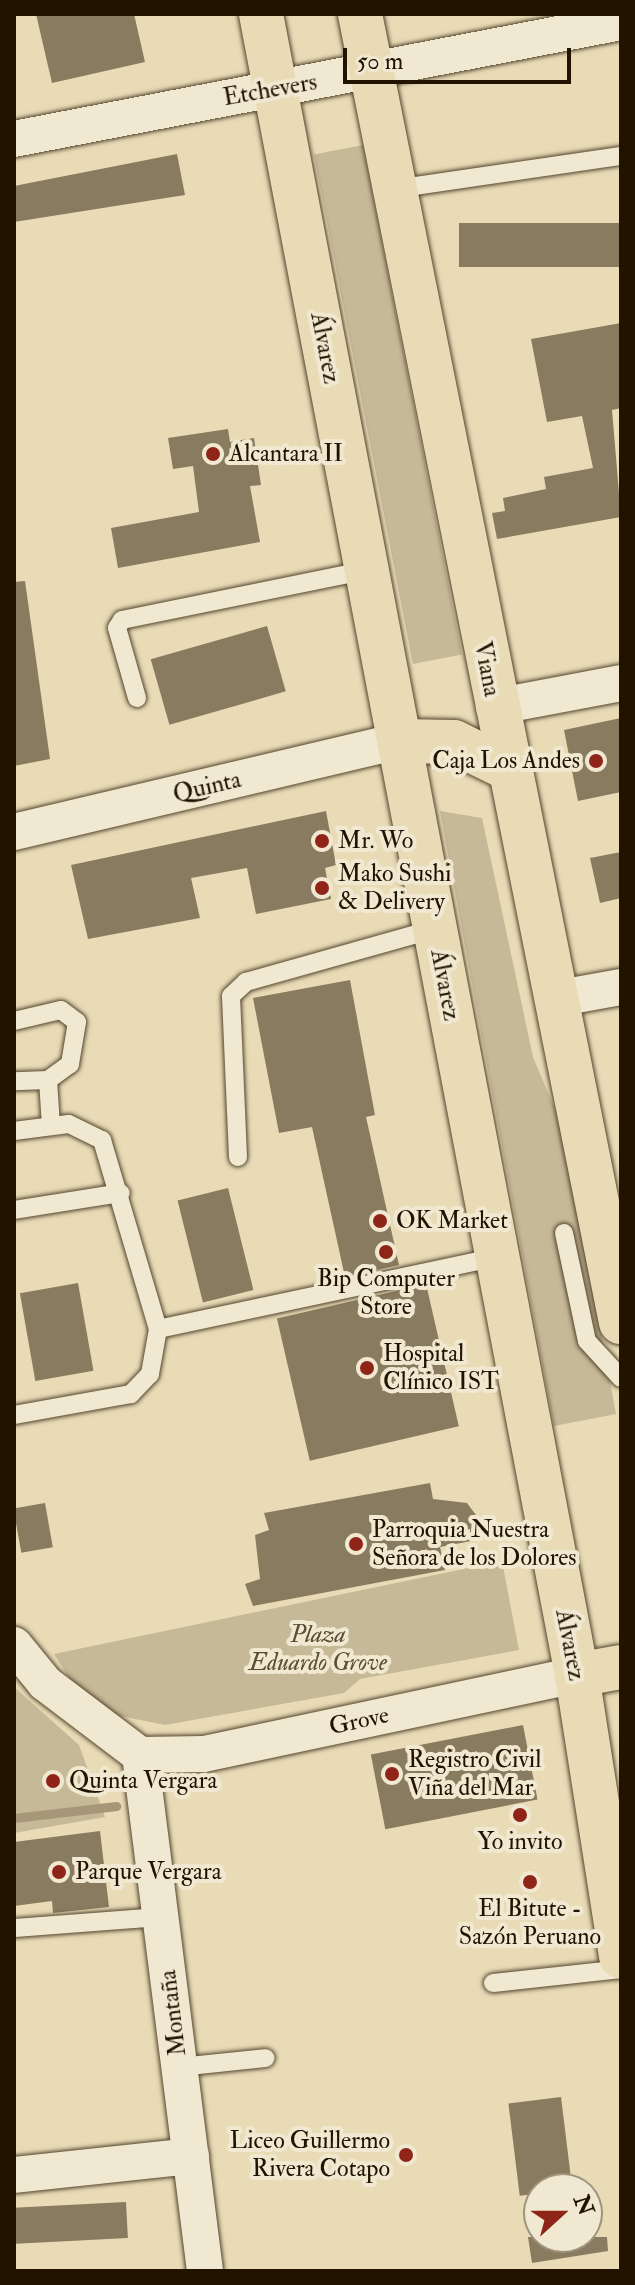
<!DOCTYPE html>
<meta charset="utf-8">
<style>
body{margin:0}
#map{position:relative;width:635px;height:2285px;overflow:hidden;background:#e8dbb6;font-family:"IM FELL Double Pica",serif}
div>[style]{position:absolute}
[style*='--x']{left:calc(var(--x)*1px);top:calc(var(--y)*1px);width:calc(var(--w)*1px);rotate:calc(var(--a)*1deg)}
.green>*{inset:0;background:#c6b997;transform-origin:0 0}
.stream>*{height:9px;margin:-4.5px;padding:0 4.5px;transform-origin:4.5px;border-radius:4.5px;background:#a59778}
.building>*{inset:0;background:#897b5f;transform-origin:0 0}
.roads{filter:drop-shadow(0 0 2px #54452e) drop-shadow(0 0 2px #54452e)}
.lane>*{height:18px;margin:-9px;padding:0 9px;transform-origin:9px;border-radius:9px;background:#f0e8d0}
.street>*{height:36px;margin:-18px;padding:0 18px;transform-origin:18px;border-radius:18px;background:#f0e8d0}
.primary>*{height:44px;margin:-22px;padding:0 22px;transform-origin:22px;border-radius:22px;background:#e8dbb6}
.dots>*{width:22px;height:22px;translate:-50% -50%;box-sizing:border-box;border:4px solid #f0e8d0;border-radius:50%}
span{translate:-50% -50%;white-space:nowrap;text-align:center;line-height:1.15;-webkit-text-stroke:8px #f0e8d0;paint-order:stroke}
.street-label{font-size:24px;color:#221300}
.poi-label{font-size:24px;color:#221300}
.left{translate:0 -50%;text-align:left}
.right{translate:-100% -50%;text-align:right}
.park-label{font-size:24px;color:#5b4d35;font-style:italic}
.frame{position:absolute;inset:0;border:16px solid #221300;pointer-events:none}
.north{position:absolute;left:523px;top:2173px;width:80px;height:80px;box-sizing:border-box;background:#f0e8d0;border:2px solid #9e937d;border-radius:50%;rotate:69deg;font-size:22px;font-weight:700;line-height:32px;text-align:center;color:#221300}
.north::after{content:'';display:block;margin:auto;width:28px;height:36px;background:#8f2418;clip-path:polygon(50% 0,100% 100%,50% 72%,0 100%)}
.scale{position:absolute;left:343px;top:48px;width:228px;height:36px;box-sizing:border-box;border:4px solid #221300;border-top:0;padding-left:10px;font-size:24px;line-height:28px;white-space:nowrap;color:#221300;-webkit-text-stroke:6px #f0e8d0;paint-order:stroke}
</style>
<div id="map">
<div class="green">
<i style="left:363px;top:145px;width:519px;height:50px;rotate:79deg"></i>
<i style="clip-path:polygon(440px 811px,482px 818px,533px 1057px,563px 1128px,616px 1414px,554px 1426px)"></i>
<i style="clip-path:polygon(502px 1561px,519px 1650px,360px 1679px,344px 1693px,165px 1725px,115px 1715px,71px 1681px,54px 1654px)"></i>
<i style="clip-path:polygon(14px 1687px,79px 1745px,105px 1817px,14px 1833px)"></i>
</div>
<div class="stream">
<i style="--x:14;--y:1818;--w:103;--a:-6.7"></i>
</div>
<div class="building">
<i style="clip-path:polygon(36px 14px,134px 14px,145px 62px,52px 83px)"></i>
<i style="clip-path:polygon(177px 154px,185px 195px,14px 222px,14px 186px)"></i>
<i style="left:621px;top:223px;width:44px;height:162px;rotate:90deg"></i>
<i style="clip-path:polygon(621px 323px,621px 408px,612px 410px,621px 517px,497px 539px,492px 513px,505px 511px,503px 498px,546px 489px,544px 477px,593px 468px,582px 416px,547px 422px,531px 339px)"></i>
<i style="clip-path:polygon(228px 429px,230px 442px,254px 438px,261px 485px,250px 486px,260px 542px,118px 568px,111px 528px,199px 512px,193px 466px,173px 469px,168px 438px)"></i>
<i style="clip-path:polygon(25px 581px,50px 759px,14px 766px,14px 582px)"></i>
<i style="left:267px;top:626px;width:68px;height:121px;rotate:74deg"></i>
<i style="clip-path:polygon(621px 718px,621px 792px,578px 801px,564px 730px)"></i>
<i style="clip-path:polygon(326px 811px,336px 865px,325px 868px,331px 899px,256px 914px,247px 868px,191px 878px,200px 918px,88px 939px,71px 865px)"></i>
<i style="clip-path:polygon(621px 852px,621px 898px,600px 903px,590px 858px)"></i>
<i style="clip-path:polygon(350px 980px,375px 1115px,366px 1117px,399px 1265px,345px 1277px,312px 1127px,279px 1133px,253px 998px)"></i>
<i style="left:228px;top:1188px;width:105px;height:52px;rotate:76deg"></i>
<i style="left:78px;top:1283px;width:89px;height:59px;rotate:80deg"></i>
<i style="left:426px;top:1284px;width:146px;height:153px;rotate:77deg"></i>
<i style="clip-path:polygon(430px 1483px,433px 1499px,467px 1503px,476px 1515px,471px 1541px,440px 1547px,445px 1570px,253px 1606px,245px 1584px,260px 1579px,255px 1535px,269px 1530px,264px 1513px)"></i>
<i style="left:45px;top:1503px;width:45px;height:32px;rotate:80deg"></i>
<i style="left:523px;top:1725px;width:76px;height:155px;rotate:79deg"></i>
<i style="clip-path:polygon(100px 1831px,109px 1907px,53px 1913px,52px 1901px,14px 1906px,14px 1842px)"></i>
<i style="left:561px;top:2097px;width:93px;height:53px;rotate:83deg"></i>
<i style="left:126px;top:2202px;width:36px;height:112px;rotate:87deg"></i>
<i style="clip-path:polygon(528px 2237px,607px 2237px,608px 2251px,532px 2263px)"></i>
</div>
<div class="roads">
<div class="lane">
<i style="--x:394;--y:189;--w:229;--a:-8.3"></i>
<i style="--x:137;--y:698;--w:73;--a:-105.9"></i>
<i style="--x:117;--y:628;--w:9;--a:-58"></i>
<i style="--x:122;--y:620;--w:250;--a:-11.5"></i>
<i style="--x:14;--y:1021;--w:48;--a:-13.2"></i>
<i style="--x:61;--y:1010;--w:20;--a:37"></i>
<i style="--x:77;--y:1022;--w:43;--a:99.5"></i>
<i style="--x:70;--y:1064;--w:27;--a:144"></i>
<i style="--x:48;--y:1080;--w:34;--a:178"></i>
<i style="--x:48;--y:1080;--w:46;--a:86.3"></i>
<i style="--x:14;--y:1131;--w:55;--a:-7.3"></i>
<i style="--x:69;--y:1124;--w:37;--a:26"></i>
<i style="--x:102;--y:1140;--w:197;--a:73.5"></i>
<i style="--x:158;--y:1329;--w:46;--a:100.1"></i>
<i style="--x:150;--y:1374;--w:28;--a:134"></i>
<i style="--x:131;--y:1394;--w:119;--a:169.8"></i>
<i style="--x:238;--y:1157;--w:161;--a:-92.5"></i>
<i style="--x:231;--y:996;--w:21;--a:-43"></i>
<i style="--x:246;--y:982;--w:196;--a:-15.7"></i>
<i style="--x:14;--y:1210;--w:108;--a:-9"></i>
<i style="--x:564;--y:1233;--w:110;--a:78"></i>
<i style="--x:587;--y:1341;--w:50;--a:47.4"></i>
<i style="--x:158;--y:1329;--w:346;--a:-12"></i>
<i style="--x:14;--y:1928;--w:147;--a:-4.3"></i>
<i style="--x:493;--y:1983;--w:129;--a:-6.2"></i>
<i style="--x:179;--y:2067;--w:87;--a:-5.9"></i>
</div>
<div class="street">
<i style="--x:14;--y:139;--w:618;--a:-10.91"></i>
<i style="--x:494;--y:707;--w:129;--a:-10.7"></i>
<i style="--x:14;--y:832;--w:397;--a:-13.3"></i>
<i style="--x:554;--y:999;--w:68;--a:-10.2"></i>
<i style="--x:14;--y:1645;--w:49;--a:50.8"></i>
<i style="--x:45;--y:1683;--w:119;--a:37.2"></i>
<i style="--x:140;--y:1755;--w:520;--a:82.82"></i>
<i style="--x:140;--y:1755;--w:64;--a:-0.9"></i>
<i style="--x:204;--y:1754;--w:381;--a:-12"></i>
<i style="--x:14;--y:2175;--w:178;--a:-6.1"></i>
</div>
<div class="primary">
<i style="--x:261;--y:14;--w:1691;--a:79.23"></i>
<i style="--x:577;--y:1675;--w:285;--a:81.1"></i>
<i style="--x:360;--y:14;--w:1334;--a:78.72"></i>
<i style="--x:400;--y:741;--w:54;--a:1.1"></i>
<i style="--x:454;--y:742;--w:59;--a:26.1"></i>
<i style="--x:577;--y:1675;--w:45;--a:-10.3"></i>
</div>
</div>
<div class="dots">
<i style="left:213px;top:454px;background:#8f2418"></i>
<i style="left:596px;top:761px;background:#8f2418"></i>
<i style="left:322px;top:841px;background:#8f2418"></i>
<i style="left:322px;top:888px;background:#8f2418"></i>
<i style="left:380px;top:1221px;background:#8f2418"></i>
<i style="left:386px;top:1252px;background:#8f2418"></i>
<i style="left:367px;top:1368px;background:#8f2418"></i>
<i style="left:356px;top:1544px;background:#8f2418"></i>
<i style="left:392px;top:1774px;background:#8f2418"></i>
<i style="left:53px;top:1781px;background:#8f2418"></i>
<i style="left:520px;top:1815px;background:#8f2418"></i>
<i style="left:59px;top:1872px;background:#8f2418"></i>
<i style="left:530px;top:1882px;background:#8f2418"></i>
<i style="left:406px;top:2155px;background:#8f2418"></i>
</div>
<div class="street-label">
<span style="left:270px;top:90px;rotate:-10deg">Etchevers</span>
<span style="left:325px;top:348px;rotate:79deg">Álvarez</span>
<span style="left:487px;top:669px;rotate:79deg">Viana</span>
<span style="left:207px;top:787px;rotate:-13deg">Quinta</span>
<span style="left:445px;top:985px;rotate:79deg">Álvarez</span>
<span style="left:570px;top:1645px;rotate:79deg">Álvarez</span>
<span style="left:359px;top:1721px;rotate:-12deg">Grove</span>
<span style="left:173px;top:2013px;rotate:-97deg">Montaña</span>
</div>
<div class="poi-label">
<span class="left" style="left:229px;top:454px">Alcantara II</span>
<span class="right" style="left:580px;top:761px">Caja Los Andes</span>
<span class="left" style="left:338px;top:841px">Mr. Wo</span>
<span class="left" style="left:338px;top:888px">Mako Sushi<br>&amp; Delivery</span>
<span class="left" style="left:396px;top:1221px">OK Market</span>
<span style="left:386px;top:1293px">Bip Computer<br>Store</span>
<span class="left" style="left:383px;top:1368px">Hospital<br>Clínico IST</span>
<span class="left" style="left:372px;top:1544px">Parroquia Nuestra<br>Señora de los Dolores</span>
<span class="left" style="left:408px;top:1774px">Registro Civil<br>Viña del Mar</span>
<span class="left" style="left:69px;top:1781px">Quinta Vergara</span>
<span style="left:520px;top:1842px">Yo invito</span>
<span class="left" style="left:75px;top:1872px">Parque Vergara</span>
<span style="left:530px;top:1923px">El Bitute -<br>Sazón Peruano</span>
<span class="right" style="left:390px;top:2155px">Liceo Guillermo<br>Rivera Cotapo</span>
</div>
<div class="park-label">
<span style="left:318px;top:1649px">Plaza<br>Eduardo Grove</span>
</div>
<div class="frame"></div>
<div class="north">N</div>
<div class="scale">50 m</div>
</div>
